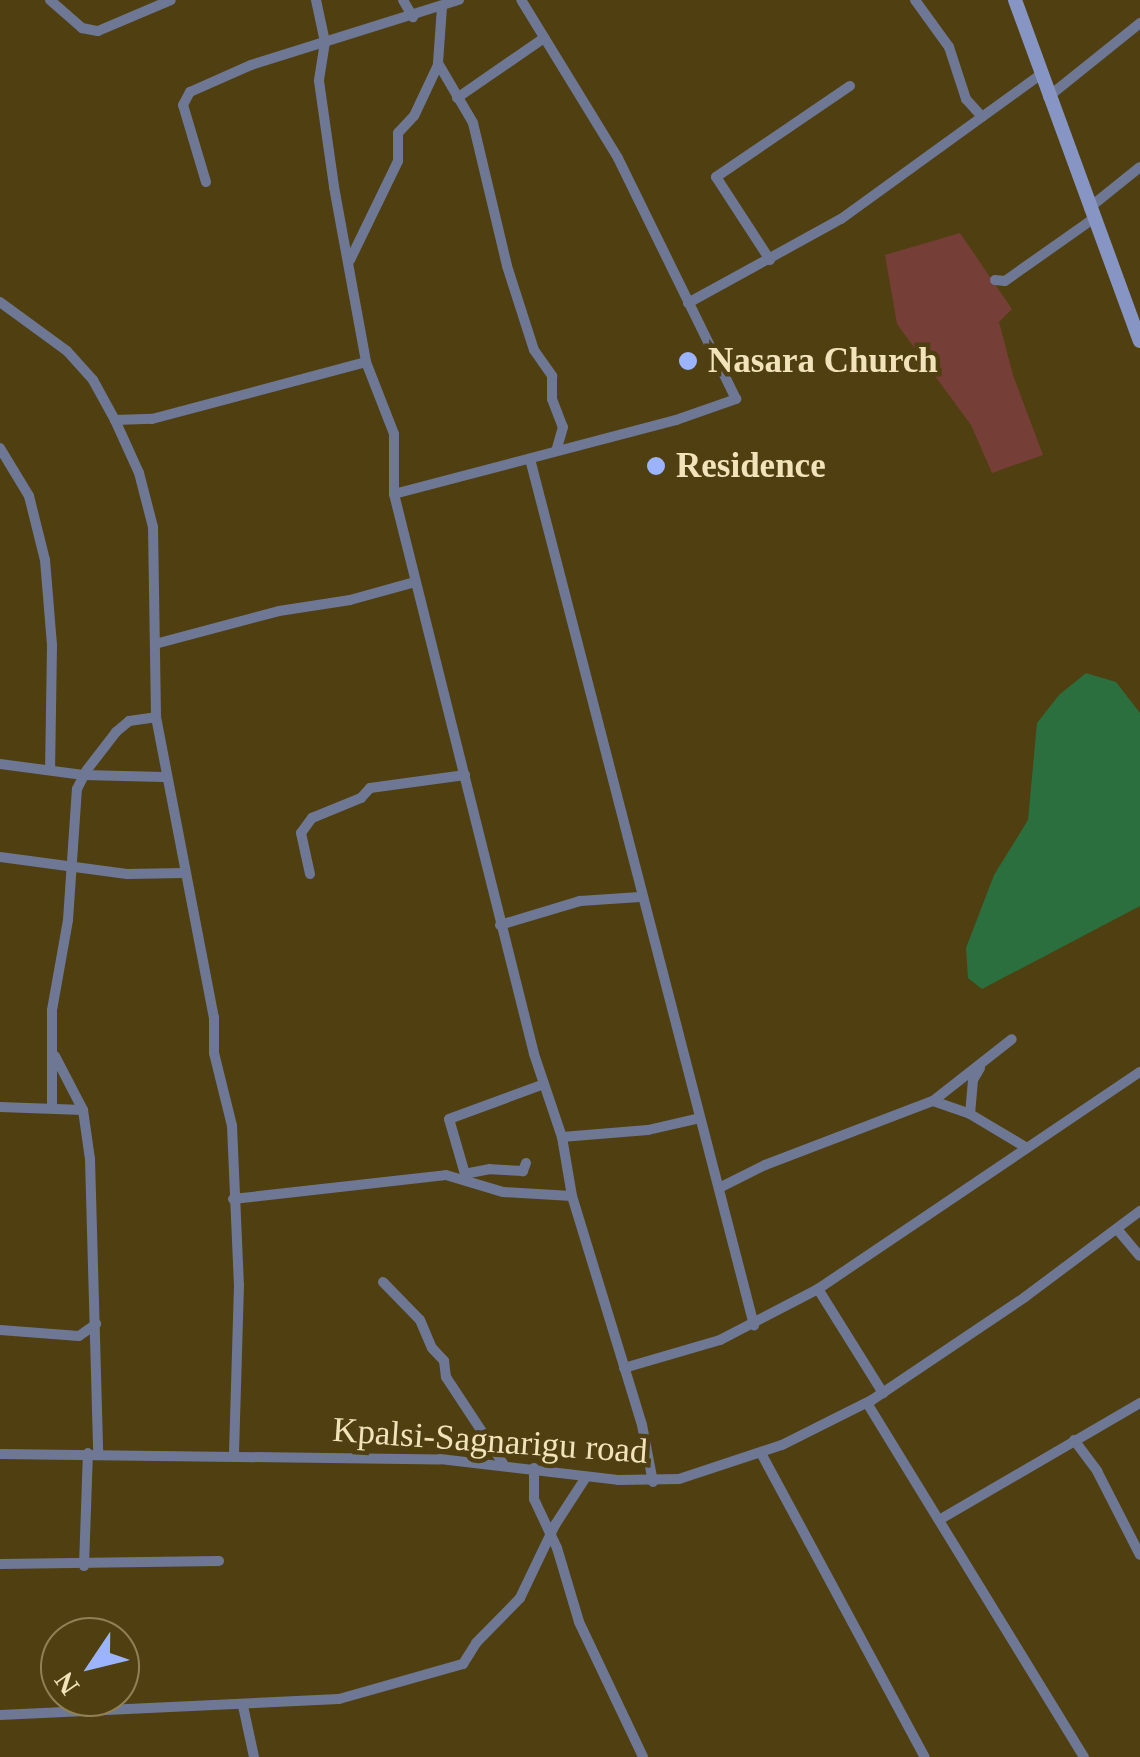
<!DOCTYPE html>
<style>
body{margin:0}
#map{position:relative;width:1140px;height:1757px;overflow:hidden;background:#4f3f11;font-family:Georgia,serif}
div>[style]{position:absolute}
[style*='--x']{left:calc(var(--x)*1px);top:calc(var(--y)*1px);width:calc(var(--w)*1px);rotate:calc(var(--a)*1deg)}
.green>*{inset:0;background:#753f37}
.water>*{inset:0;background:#2c6f3e}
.street>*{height:10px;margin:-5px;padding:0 5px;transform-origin:5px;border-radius:5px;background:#6e7894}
.secondary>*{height:14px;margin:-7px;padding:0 7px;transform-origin:7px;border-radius:7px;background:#8695c3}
.dots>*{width:28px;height:28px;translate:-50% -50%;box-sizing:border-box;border:5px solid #4f3f11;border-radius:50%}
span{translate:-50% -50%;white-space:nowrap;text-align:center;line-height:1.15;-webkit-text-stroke:9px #4f3f11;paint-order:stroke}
.poi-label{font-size:35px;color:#f2e3bb;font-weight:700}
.left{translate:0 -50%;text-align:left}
.street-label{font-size:35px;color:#f2e3bb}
.north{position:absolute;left:40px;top:1617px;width:100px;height:100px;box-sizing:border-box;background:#4f3f11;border:2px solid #908155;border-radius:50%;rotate:235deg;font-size:28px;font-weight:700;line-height:40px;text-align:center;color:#f2e3bb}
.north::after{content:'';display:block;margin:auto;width:35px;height:45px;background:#9cb4fd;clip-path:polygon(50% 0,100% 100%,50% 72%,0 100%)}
</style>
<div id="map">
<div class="green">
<i style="clip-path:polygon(960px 233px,1012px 309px,999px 322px,1013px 375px,1043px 455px,992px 473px,971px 425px,897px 324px,885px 255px)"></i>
</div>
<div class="water">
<i style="clip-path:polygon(1086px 673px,1116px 682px,1140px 713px,1140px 906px,982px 989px,968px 978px,966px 948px,994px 875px,1028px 820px,1037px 723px,1059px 695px)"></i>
</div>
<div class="street">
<i style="--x:50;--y:0;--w:43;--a:41.2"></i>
<i style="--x:82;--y:28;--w:16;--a:11"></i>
<i style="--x:98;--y:31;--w:79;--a:-23"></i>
<i style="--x:316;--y:0;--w:43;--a:77.9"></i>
<i style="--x:325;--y:42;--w:39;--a:99"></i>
<i style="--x:319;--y:81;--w:107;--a:81.9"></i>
<i style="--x:334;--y:187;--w:178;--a:79.6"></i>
<i style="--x:366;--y:362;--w:77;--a:68.7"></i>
<i style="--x:394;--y:434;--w:60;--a:90"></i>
<i style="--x:394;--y:494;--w:577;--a:75.96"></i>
<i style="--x:534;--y:1054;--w:88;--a:71.4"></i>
<i style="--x:562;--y:1137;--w:60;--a:80.4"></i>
<i style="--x:572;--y:1196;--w:239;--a:73"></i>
<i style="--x:642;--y:1425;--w:58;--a:79.1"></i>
<i style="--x:403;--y:0;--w:20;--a:60"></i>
<i style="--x:915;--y:0;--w:58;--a:54.1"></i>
<i style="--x:949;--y:47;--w:55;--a:71.9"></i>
<i style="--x:966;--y:99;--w:24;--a:48"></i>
<i style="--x:442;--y:7;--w:56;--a:94.1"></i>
<i style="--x:438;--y:63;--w:69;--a:59.7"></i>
<i style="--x:473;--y:123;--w:147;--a:76.6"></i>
<i style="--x:507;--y:266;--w:88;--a:72.2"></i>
<i style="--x:534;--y:350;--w:32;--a:55"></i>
<i style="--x:552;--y:376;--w:23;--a:90"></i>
<i style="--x:552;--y:399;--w:30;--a:69"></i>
<i style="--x:563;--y:427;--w:25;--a:106"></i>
<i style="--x:1048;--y:97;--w:118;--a:-38.8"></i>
<i style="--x:457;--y:98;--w:106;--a:-34.6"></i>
<i style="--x:206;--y:182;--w:80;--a:-106.6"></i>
<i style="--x:183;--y:105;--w:15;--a:-62"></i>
<i style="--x:190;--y:92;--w:67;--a:-23.9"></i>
<i style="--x:251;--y:65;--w:218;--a:-17.4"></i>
<i style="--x:1089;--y:208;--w:65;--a:-38.8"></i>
<i style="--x:350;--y:260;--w:110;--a:-64.1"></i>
<i style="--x:398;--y:161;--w:28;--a:-90"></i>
<i style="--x:398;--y:133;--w:23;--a:-47"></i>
<i style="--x:414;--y:116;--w:56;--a:-64.8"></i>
<i style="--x:770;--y:260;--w:99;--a:-123"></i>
<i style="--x:716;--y:177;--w:162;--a:-34.2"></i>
<i style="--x:995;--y:280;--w:10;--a:6"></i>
<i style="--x:1005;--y:281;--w:108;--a:-35.2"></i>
<i style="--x:0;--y:302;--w:83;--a:36.2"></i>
<i style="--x:67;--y:351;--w:39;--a:48"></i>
<i style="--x:93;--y:380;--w:46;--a:61.2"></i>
<i style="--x:115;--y:420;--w:37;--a:-2"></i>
<i style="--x:152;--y:419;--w:221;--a:-14.9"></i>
<i style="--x:688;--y:303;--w:175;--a:-28.8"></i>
<i style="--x:841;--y:219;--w:246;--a:-35.9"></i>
<i style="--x:0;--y:448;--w:56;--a:58.9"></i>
<i style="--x:29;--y:496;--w:66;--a:76"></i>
<i style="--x:45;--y:560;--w:86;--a:85.3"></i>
<i style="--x:52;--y:646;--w:124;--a:90.9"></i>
<i style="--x:530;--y:459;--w:895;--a:75.5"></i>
<i style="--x:394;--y:494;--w:292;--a:-14.7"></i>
<i style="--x:676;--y:420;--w:64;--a:-19.3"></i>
<i style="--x:736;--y:399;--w:268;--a:-116.1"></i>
<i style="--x:618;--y:158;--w:185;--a:-121.5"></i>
<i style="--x:155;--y:644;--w:128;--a:-14.9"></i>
<i style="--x:279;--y:611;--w:72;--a:-8.8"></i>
<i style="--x:350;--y:600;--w:67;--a:-15.5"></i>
<i style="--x:156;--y:717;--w:306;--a:79.1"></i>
<i style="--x:214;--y:1017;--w:36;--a:90"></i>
<i style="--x:214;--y:1053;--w:75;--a:76.1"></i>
<i style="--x:232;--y:1126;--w:159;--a:87.5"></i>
<i style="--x:239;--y:1285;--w:169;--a:91.7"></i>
<i style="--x:0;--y:764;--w:84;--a:7.5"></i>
<i style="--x:83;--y:775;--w:81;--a:1.4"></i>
<i style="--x:0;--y:857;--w:128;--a:7.6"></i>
<i style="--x:127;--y:874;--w:58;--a:-1"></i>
<i style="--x:310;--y:874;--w:42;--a:-102.4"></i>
<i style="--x:301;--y:833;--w:19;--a:-54"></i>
<i style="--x:312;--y:818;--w:53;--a:-22.2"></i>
<i style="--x:361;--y:798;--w:13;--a:-48"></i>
<i style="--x:370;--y:788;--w:96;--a:-7.8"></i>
<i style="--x:500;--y:925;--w:84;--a:-16.7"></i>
<i style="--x:580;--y:901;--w:60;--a:-3.8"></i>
<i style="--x:55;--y:1056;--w:61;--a:62.6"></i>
<i style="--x:83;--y:1110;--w:49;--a:81.9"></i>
<i style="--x:90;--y:1159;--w:293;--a:88.4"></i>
<i style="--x:980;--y:1068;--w:14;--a:120"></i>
<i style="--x:973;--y:1080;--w:34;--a:95"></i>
<i style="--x:970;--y:1114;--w:66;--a:30.8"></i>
<i style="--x:933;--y:1101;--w:39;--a:19"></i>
<i style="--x:0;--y:1107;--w:83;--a:2.1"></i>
<i style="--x:52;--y:1108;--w:98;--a:-90"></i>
<i style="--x:52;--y:1010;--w:91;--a:-79.9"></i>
<i style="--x:68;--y:920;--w:131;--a:-86.1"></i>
<i style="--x:77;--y:789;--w:20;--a:-63"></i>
<i style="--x:86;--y:771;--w:49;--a:-52.4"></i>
<i style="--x:116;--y:732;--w:17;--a:-40"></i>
<i style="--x:129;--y:721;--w:27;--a:-8"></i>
<i style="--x:156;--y:717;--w:190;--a:-90.9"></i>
<i style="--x:153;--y:527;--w:56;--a:-104.5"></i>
<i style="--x:139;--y:473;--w:58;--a:-114.4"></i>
<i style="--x:562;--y:1137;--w:86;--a:-4.7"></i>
<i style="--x:648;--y:1130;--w:53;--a:-13"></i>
<i style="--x:526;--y:1163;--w:9;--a:111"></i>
<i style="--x:523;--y:1171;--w:33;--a:-177"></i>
<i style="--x:490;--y:1169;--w:25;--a:169"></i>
<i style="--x:465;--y:1174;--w:57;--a:-106.2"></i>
<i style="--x:449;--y:1119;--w:101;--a:-20.2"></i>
<i style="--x:719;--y:1188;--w:51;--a:-26.6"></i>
<i style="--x:765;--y:1165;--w:180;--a:-20.9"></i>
<i style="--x:933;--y:1101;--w:100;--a:-38.1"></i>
<i style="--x:233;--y:1199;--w:214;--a:-6.4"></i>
<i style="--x:446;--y:1175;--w:59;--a:16.6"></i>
<i style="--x:503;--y:1192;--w:69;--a:3.3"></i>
<i style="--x:1117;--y:1229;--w:35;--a:50"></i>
<i style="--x:383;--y:1282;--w:53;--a:45.8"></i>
<i style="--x:420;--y:1320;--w:30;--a:67"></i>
<i style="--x:432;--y:1348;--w:18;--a:47"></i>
<i style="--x:444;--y:1361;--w:16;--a:83"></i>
<i style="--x:446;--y:1377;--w:105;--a:56.6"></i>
<i style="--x:818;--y:1289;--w:123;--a:58"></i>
<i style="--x:0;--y:1330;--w:79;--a:4.3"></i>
<i style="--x:79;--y:1336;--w:21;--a:-35"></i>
<i style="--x:624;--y:1368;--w:100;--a:-16.3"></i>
<i style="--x:720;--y:1340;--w:110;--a:-27.5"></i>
<i style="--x:818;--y:1289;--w:388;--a:-34"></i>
<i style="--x:867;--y:1403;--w:415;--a:58.5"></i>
<i style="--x:1074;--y:1440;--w:39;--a:53"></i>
<i style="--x:1097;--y:1471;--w:94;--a:62.9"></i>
<i style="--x:761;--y:1453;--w:345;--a:61.7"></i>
<i style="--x:0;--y:1454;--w:440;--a:0.7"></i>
<i style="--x:440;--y:1459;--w:179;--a:6.7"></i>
<i style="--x:618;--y:1480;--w:61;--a:-0.9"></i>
<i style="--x:679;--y:1479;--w:108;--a:-18.3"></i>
<i style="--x:782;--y:1445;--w:101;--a:-26.6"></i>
<i style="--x:872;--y:1400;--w:184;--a:-33.9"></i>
<i style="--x:1025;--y:1297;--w:144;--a:-36.8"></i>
<i style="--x:534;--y:1468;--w:31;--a:90"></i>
<i style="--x:534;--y:1499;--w:54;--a:64.9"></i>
<i style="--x:557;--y:1548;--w:77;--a:73.4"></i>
<i style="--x:579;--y:1622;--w:149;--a:64.6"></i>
<i style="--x:939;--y:1520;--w:233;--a:-30.2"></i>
<i style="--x:0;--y:1564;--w:219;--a:-0.8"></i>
<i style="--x:84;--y:1566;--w:113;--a:-88"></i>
<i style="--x:243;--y:1706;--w:52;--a:77.8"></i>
<i style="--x:0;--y:1715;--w:339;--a:-2.7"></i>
<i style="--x:339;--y:1699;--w:129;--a:-15.8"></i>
<i style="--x:463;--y:1664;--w:25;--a:-58"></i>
<i style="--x:476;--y:1643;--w:63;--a:-45.6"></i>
<i style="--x:520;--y:1598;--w:81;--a:-64.4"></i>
<i style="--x:555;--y:1525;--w:57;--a:-57.1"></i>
</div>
<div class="secondary">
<i style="--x:1015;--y:0;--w:363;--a:69.9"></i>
</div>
<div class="dots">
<i style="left:688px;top:361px;background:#9cb4fd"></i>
<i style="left:656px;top:466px;background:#9cb4fd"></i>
</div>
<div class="poi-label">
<span class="left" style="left:708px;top:361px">Nasara Church</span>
<span class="left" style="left:676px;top:466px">Residence</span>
</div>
<div class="street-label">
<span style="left:490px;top:1441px;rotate:4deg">Kpalsi-Sagnarigu road</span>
</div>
<div class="north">N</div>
</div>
